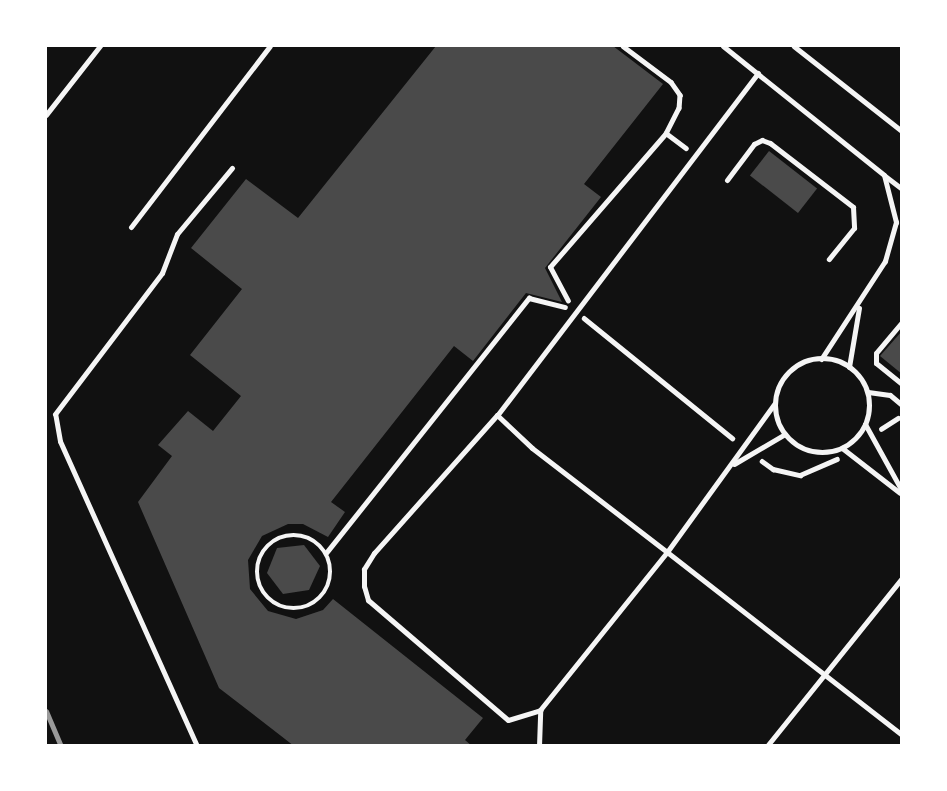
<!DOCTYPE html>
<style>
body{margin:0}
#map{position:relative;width:947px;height:791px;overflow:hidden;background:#111;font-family:Quicksand,sans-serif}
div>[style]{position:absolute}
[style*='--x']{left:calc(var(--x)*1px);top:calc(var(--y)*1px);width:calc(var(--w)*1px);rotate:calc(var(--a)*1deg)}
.building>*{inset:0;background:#4a4a4a;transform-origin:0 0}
.path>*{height:4.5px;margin:-2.25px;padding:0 2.25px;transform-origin:2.25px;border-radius:2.25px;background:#f5f5f5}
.path>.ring{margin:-2.25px;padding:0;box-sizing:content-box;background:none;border:4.5px solid #f5f5f5;border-radius:50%}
.service>*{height:5px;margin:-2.5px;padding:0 2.5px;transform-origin:2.5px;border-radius:2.5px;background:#f5f5f5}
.service>.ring{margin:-2.5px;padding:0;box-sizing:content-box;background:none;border:5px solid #f5f5f5;border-radius:50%}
.rail>*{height:5px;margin:-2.5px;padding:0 2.5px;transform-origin:2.5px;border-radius:2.5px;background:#9a9a9a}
span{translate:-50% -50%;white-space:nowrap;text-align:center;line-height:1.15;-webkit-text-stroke:7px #fff;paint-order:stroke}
.frame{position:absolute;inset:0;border:47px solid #fff;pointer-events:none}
</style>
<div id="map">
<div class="building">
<i style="clip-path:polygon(436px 46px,613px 46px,663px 84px,584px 184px,601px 197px,545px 268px,562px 302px,526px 293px,473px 361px,454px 346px,331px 502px,345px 512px,328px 537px,303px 524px,288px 524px,262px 536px,248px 560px,250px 589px,268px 611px,296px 619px,323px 610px,333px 599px,483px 718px,465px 740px,472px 746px,294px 746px,219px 688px,138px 502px,172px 456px,158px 445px,188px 411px,213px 431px,241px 396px,190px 355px,242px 289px,191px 248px,246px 179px,298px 218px)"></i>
<i style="left:769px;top:151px;width:61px;height:31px;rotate:38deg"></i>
<i style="clip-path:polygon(902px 331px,902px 374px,880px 356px)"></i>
<i style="clip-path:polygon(304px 545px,320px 566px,309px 590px,283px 594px,267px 573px,277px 548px)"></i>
</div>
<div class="path">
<i style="--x:623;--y:46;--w:60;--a:36.9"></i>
<i style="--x:671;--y:82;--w:16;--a:55"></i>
<i style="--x:680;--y:95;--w:13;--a:94"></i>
<i style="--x:679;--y:108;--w:28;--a:117"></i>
<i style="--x:666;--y:133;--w:25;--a:37"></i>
<i style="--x:794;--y:46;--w:137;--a:38.2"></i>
<i style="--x:46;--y:115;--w:88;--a:-52"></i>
<i style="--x:568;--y:301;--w:38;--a:-118"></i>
<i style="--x:550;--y:267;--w:177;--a:-49.1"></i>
<i style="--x:584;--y:318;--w:191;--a:39"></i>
<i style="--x:881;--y:429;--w:20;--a:-33"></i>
<i style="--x:762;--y:461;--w:14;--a:36"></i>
<i style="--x:773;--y:469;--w:28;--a:13"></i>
<i style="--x:800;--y:475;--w:40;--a:-23.4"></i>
<i class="ring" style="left:257px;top:535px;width:69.5px;height:69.5px"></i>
<i style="--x:326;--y:553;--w:326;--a:-51.5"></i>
<i style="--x:529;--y:298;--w:37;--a:14"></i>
</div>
<div class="service">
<i style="--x:723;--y:46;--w:206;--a:38.7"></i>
<i style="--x:884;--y:175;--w:49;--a:75.7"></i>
<i style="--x:896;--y:222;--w:41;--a:105.8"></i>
<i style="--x:885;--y:261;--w:117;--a:123.1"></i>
<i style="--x:758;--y:73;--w:430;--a:127.3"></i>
<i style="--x:497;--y:415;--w:185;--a:131.7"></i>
<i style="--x:374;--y:553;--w:19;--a:122"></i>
<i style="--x:364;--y:569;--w:17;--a:90"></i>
<i style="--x:364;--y:586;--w:15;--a:74"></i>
<i style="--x:368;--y:600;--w:184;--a:40.6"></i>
<i style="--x:508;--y:720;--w:34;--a:-17"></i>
<i style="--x:540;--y:710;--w:203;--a:-51.2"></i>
<i style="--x:667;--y:552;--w:298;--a:37.9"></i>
<i style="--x:885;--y:176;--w:21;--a:37"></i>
<i style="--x:727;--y:180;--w:45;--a:-53.1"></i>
<i style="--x:754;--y:144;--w:9;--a:-27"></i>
<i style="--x:762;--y:140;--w:9;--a:21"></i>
<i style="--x:770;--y:143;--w:105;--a:37.6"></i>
<i style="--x:853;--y:207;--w:21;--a:87"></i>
<i style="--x:854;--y:228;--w:40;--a:129"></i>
<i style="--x:131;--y:227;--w:228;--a:-52.5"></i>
<i style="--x:902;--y:322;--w:40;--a:130"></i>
<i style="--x:876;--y:353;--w:10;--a:90"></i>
<i style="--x:876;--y:363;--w:33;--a:39"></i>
<i class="ring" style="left:775px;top:358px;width:89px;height:89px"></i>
<i style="--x:849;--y:367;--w:60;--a:-80.4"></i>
<i style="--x:868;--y:392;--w:22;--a:8"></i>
<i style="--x:890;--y:395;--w:16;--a:40"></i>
<i style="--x:497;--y:415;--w:48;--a:43.3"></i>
<i style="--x:532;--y:448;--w:170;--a:37.6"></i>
<i style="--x:667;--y:552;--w:184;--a:-54.1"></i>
<i style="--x:865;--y:424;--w:77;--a:61.1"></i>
<i style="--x:842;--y:448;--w:73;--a:37.8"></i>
<i style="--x:734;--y:464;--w:59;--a:-30.5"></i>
<i style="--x:197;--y:746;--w:334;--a:-114.2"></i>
<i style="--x:60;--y:441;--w:27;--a:-100"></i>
<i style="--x:55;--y:414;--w:177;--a:-52.8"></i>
<i style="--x:162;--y:273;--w:42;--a:-69"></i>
<i style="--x:177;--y:234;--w:86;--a:-50.2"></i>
<i style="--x:539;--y:746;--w:36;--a:-88"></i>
<i style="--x:767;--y:746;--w:216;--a:-51.2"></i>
</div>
<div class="rail">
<i style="--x:46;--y:711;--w:38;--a:67"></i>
</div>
<div class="frame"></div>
</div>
